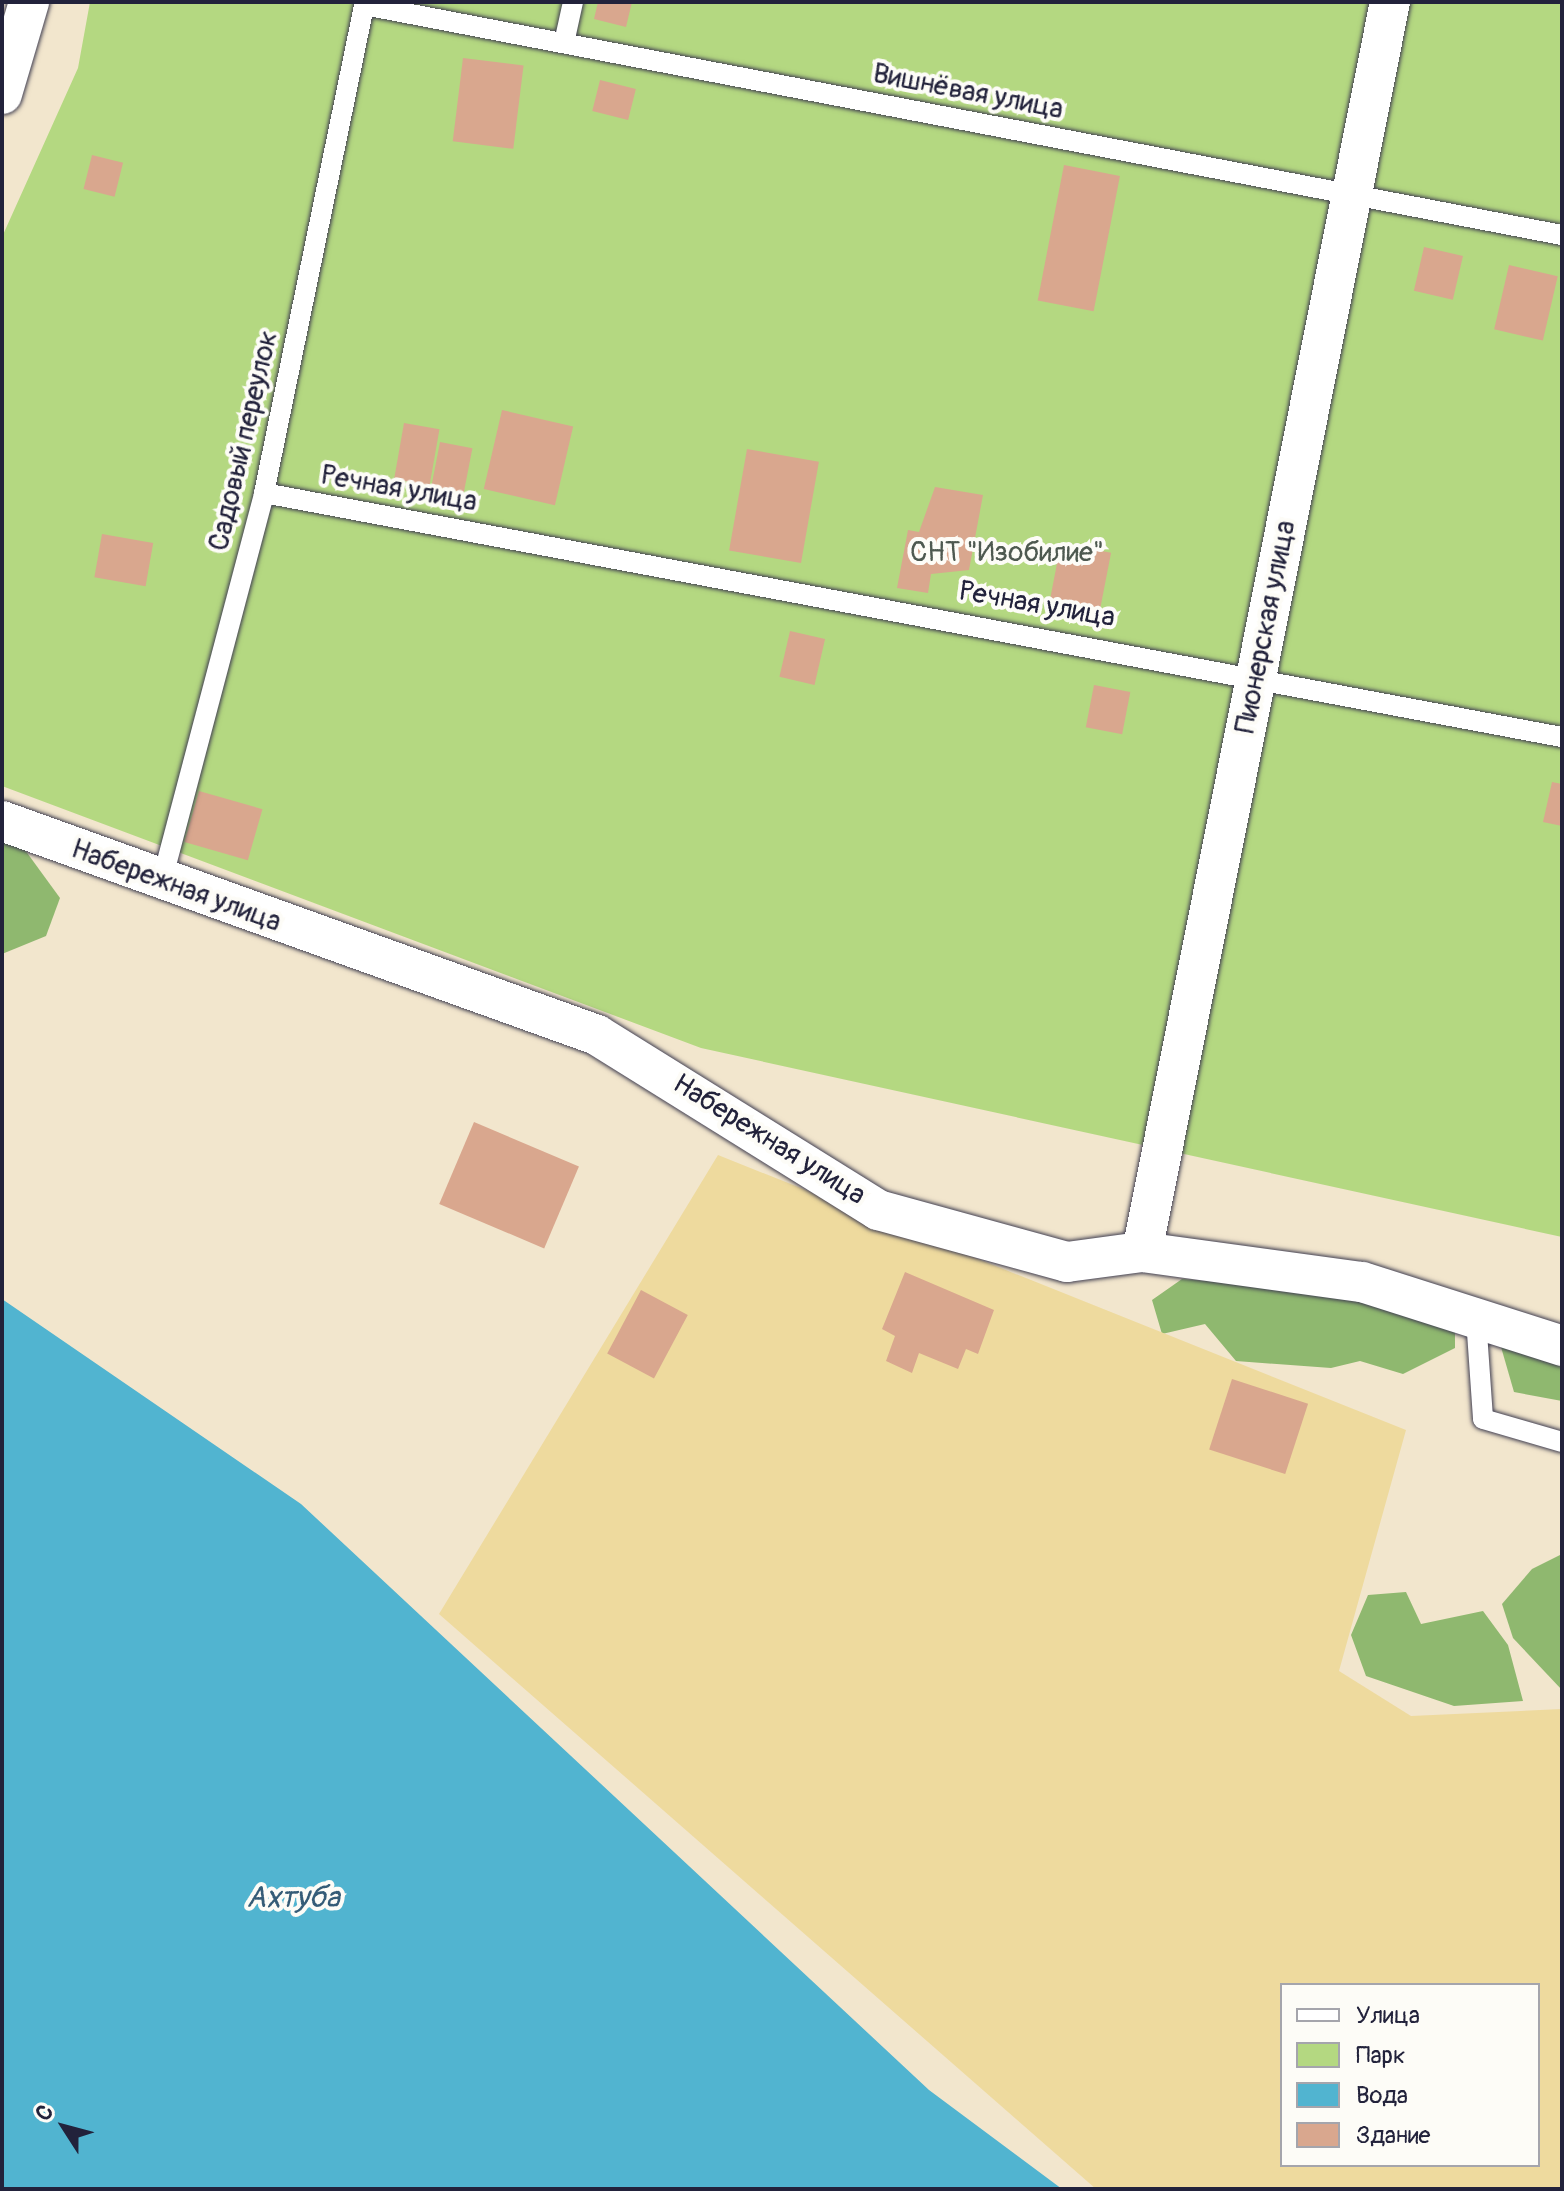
<!DOCTYPE html>
<meta charset="utf-8">
<style>
body{margin:0}
#map{position:relative;width:1564px;height:2191px;overflow:hidden;background:#f2e6cd;font-family:Pangolin,sans-serif}
div>[style]{position:absolute}
[style*='--x']{left:calc(var(--x)*1px);top:calc(var(--y)*1px);width:calc(var(--w)*1px);rotate:calc(var(--a)*1deg)}
.green>*{inset:0;background:#b4d881}
.forest>*{inset:0;background:#8fb86f}
.sand>*{inset:0;background:#eeda9e}
.water>*{inset:0;background:#51b4d0}
.building>*{inset:0;background:#d9a78e;transform-origin:0 0}
.roads{filter:drop-shadow(0 0 2px #413f51) drop-shadow(0 0 2px #413f51)}
.lane>*{height:20px;margin:-10px;padding:0 10px;transform-origin:10px;border-radius:10px;background:#fff}
.street>*{height:40px;margin:-20px;padding:0 20px;transform-origin:20px;border-radius:20px;background:#fff}
span{translate:-50% -50%;white-space:nowrap;text-align:center;line-height:1.15;-webkit-text-stroke:8px #fdfcf7;paint-order:stroke}
.street-label{font-size:28px;color:#22223b}
.park-label{font-size:28px;color:#4e5950}
.water-label{font-size:30px;color:#355c77;font-style:italic}
.frame{position:absolute;inset:0;border:4px solid #22223b;pointer-events:none}
.legend{position:absolute;left:1280px;top:1983px;width:260px;height:184px;box-sizing:border-box;background:#fdfcf7;border:2px solid #a5a5ac;margin:0;padding:10px 14px;list-style:none;font-size:24px;color:#22223b}
.legend li{display:flex;align-items:center;gap:16px;height:40px}
.legend b{width:40px;border:2px solid #a5a5ac}
.north{position:absolute;left:24px;top:2087px;width:80px;height:80px;-webkit-text-stroke:6px #fdfcf7;paint-order:stroke;rotate:306deg;font-size:22px;font-weight:700;line-height:32px;text-align:center;color:#22223b}
.north::after{content:'';display:block;margin:auto;width:28px;height:36px;background:#22223b;clip-path:polygon(50% 0,100% 100%,50% 72%,0 100%)}
</style>
<div id="map">
<div class="green">
<i style="clip-path:polygon(90px 2px,1562px 2px,1562px 1237px,701px 1048px,2px 786px,2px 237px,78px 68px)"></i>
</div>
<div class="forest">
<i style="clip-path:polygon(2px 834px,17px 839px,60px 898px,46px 936px,2px 954px)"></i>
<i style="clip-path:polygon(1182px 1279px,1356px 1292px,1455px 1327px,1455px 1348px,1403px 1374px,1360px 1361px,1331px 1368px,1236px 1361px,1205px 1324px,1162px 1334px,1152px 1300px)"></i>
<i style="clip-path:polygon(1499px 1340px,1562px 1360px,1562px 1401px,1514px 1392px)"></i>
<i style="clip-path:polygon(1562px 1554px,1562px 1690px,1513px 1638px,1502px 1604px,1532px 1569px)"></i>
<i style="clip-path:polygon(1406px 1592px,1421px 1624px,1483px 1611px,1508px 1645px,1523px 1701px,1454px 1706px,1366px 1676px,1351px 1635px,1368px 1595px)"></i>
</div>
<div class="sand">
<i style="clip-path:polygon(evenodd,718px 1155px,1406px 1430px,1339px 1671px,1411px 1716px,1562px 1709px,1562px 2189px,1096px 2189px,439px 1614px,718px 1155px,1282px 1985px,1538px 1985px,1538px 2165px,1282px 2165px,1282px 1985px)"></i>
</div>
<div class="water">
<i style="clip-path:polygon(2px 1299px,301px 1504px,929px 2090px,1062px 2189px,2px 2189px)"></i>
</div>
<div class="building">
<i style="clip-path:polygon(598px 2px,632px 2px,626px 27px,594px 19px)"></i>
<i style="left:463px;top:58px;width:61px;height:84px;rotate:7deg"></i>
<i style="left:600px;top:80px;width:37px;height:32px;rotate:14deg"></i>
<i style="left:92px;top:155px;width:32px;height:35px;rotate:14deg"></i>
<i style="left:1064px;top:165px;width:57px;height:138px;rotate:11deg"></i>
<i style="left:1424px;top:247px;width:40px;height:45px;rotate:13deg"></i>
<i style="left:1509px;top:265px;width:50px;height:66px;rotate:13deg"></i>
<i style="left:502px;top:410px;width:73px;height:81px;rotate:13deg"></i>
<i style="left:404px;top:423px;width:36px;height:57px;rotate:10deg"></i>
<i style="left:440px;top:442px;width:33px;height:45px;rotate:11deg"></i>
<i style="left:747px;top:449px;width:73px;height:103px;rotate:10deg"></i>
<i style="clip-path:polygon(935px 487px,983px 495px,969px 570px,931px 574px,928px 593px,897px 588px,908px 530px,919px 532px)"></i>
<i style="left:102px;top:534px;width:52px;height:44px;rotate:10deg"></i>
<i style="left:1061px;top:543px;width:51px;height:67px;rotate:11deg"></i>
<i style="left:790px;top:631px;width:36px;height:47px;rotate:13deg"></i>
<i style="left:1094px;top:685px;width:37px;height:43px;rotate:11deg"></i>
<i style="clip-path:polygon(1552px 782px,1562px 784px,1562px 826px,1543px 822px)"></i>
<i style="left:199px;top:791px;width:66px;height:53px;rotate:16deg"></i>
<i style="left:474px;top:1122px;width:114px;height:89px;rotate:23deg"></i>
<i style="clip-path:polygon(905px 1272px,994px 1310px,978px 1354px,966px 1349px,958px 1369px,919px 1353px,912px 1373px,886px 1361px,895px 1336px,882px 1329px)"></i>
<i style="left:641px;top:1290px;width:53px;height:72px;rotate:28deg"></i>
<i style="left:1232px;top:1379px;width:80px;height:74px;rotate:18deg"></i>
</div>
<div class="roads">
<div class="lane">
<i style="--x:564;--y:43;--w:42;--a:-77.6"></i>
<i style="--x:264;--y:493;--w:1321;--a:10.65"></i>
<i style="--x:161;--y:884;--w:404;--a:-75.2"></i>
<i style="--x:264;--y:493;--w:498;--a:-78.4"></i>
<i style="--x:364;--y:5;--w:1220;--a:10.87"></i>
<i style="--x:1476;--y:1318;--w:101;--a:86"></i>
<i style="--x:1483;--y:1419;--w:82;--a:16.2"></i>
</div>
<div class="street">
<i style="--x:2;--y:94;--w:96;--a:-73.6"></i>
<i style="--x:2;--y:821;--w:632;--a:19.78"></i>
<i style="--x:597;--y:1035;--w:331;--a:31.9"></i>
<i style="--x:878;--y:1210;--w:196;--a:15.4"></i>
<i style="--x:1067;--y:1262;--w:76;--a:-7.6"></i>
<i style="--x:1142;--y:1252;--w:222;--a:7.8"></i>
<i style="--x:1362;--y:1282;--w:210;--a:17.7"></i>
<i style="--x:1142;--y:1252;--w:1274;--a:-78.78"></i>
</div>
</div>
<div class="street-label">
<span style="left:968px;top:92px;rotate:11deg">Вишнёвая улица</span>
<span style="left:244px;top:441px;rotate:-77deg">Садовый переулок</span>
<span style="left:399px;top:489px;rotate:10deg">Речная улица</span>
<span style="left:1037px;top:605px;rotate:10deg">Речная улица</span>
<span style="left:1266px;top:627px;rotate:-79deg">Пионерская улица</span>
<span style="left:176px;top:886px;rotate:20deg">Набережная улица</span>
<span style="left:769px;top:1140px;rotate:32deg">Набережная улица</span>
</div>
<div class="park-label">
<span style="left:1007px;top:553px">СНТ "Изобилие"</span>
</div>
<div class="water-label">
<span style="left:293px;top:1898px">Ахтуба</span>
</div>
<div class="frame"></div>
<ul class="legend">
<li><b style="height:10px;background:#fff"></b>Улица</li>
<li><b style="height:22px;background:#b4d881"></b>Парк</li>
<li><b style="height:22px;background:#51b4d0"></b>Вода</li>
<li><b style="height:22px;background:#d9a78e"></b>Здание</li>
</ul>
<div class="north">С</div>
</div>
